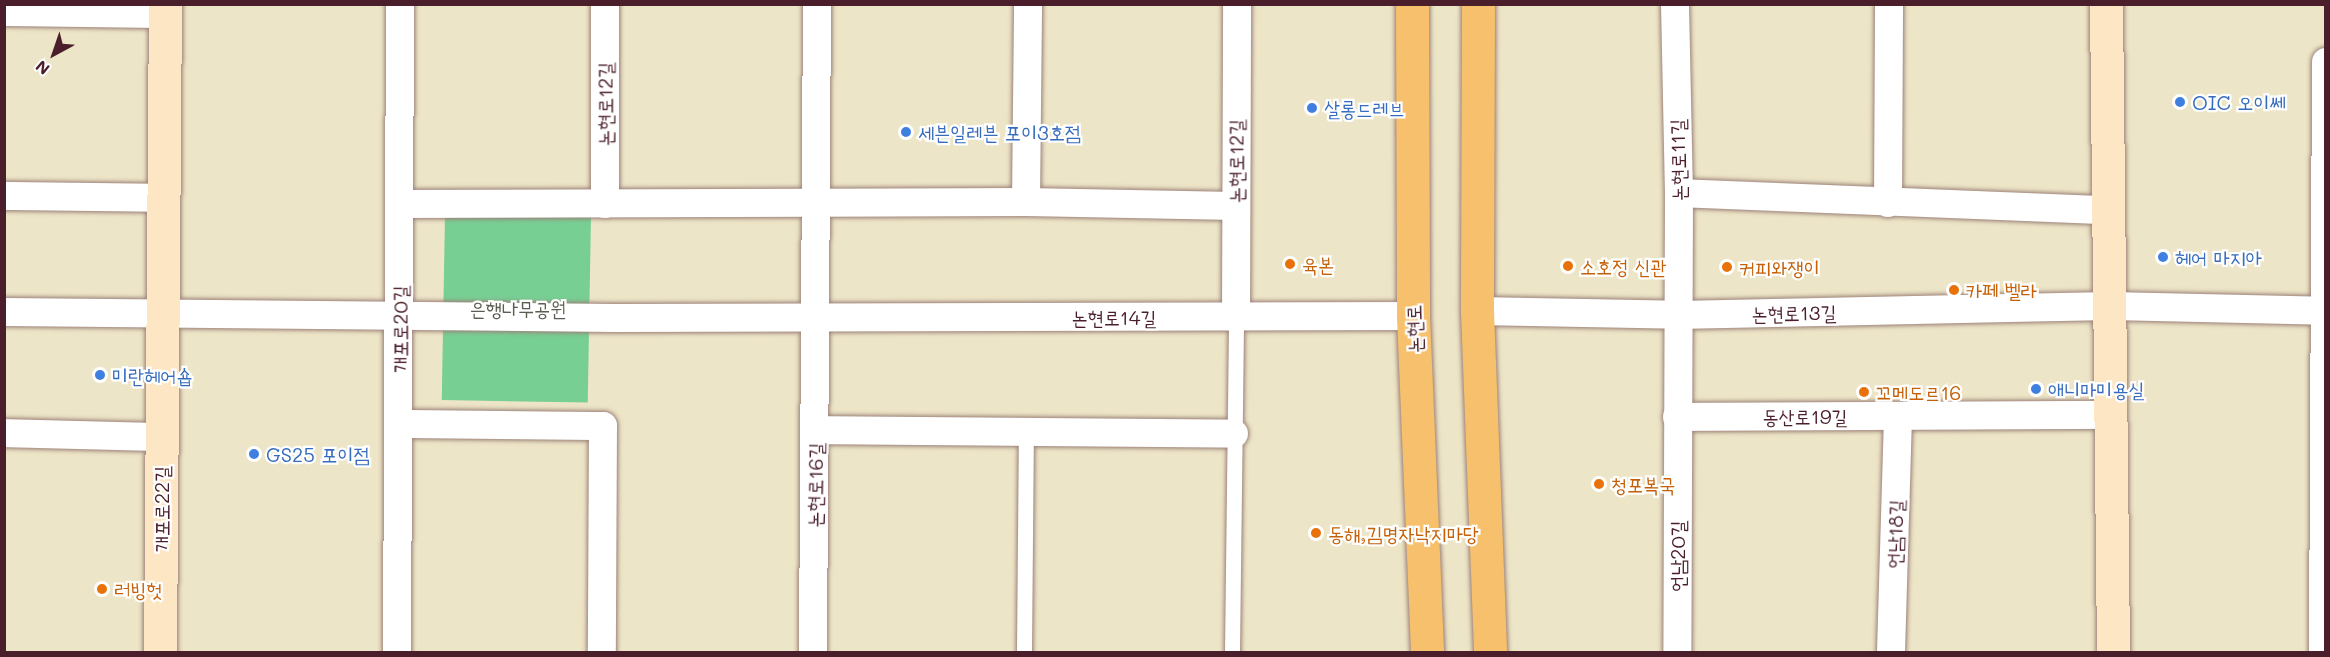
<!DOCTYPE html>
<meta charset="utf-8">
<style>
body{margin:0}
#map{position:relative;width:2330px;height:657px;overflow:hidden;background:#ede5c7;font-family:Mali,"Poor Story",sans-serif}
div>[style]{position:absolute}
[style*='--x']{left:calc(var(--x)*1px);top:calc(var(--y)*1px);width:calc(var(--w)*1px);rotate:calc(var(--a)*1deg)}
.green>*{inset:0;background:#77cf94;transform-origin:0 0}
.roads{filter:drop-shadow(0 0 2px #9c8279) drop-shadow(0 0 2px #9c8279)}
.lane>*{height:15px;margin:-7.5px;padding:0 7.5px;transform-origin:7.5px;border-radius:7.5px;background:#fff}
.street>*{height:28px;margin:-14px;padding:0 14px;transform-origin:14px;border-radius:14px;background:#fff}
.secondary>*{height:33px;margin:-16.5px;padding:0 16.5px;transform-origin:16.5px;border-radius:16.5px;background:#fce6c4}
.primary>*{height:33px;margin:-16.5px;padding:0 16.5px;transform-origin:16.5px;border-radius:16.5px;background:#f7c06c}
.dots>*{width:16px;height:16px;translate:-50% -50%;box-sizing:border-box;border:3px solid #fff;border-radius:50%}
span{translate:-50% -50%;white-space:nowrap;text-align:center;line-height:1.15;-webkit-text-stroke:4.5px #fff;paint-order:stroke}
.shop-label{font-size:20px;color:#366cbe}
.left{translate:0 -50%;text-align:left}
.street-label{font-size:20px;color:#4a1f2b}
.food-label{font-size:20px;color:#c56008}
.park-label{font-size:20px;color:#5a5d50}
.frame{position:absolute;inset:0;border:6px solid #4a1f2b;pointer-events:none}
.north{position:absolute;left:24px;top:24px;width:60px;height:60px;-webkit-text-stroke:4px #fff;paint-order:stroke;rotate:220deg;font-size:16px;font-weight:700;line-height:24px;text-align:center;color:#4a1f2b}
.north::after{content:'';display:block;margin:auto;width:21px;height:27px;background:#4a1f2b;clip-path:polygon(50% 0,100% 100%,50% 72%,0 100%)}
</style>
<div id="map">
<div class="green">
<i style="left:445px;top:214px;width:146px;height:186px;rotate:1deg"></i>
</div>
<div class="roads">
<div class="lane">
<i style="--x:1024;--y:652;--w:218;--a:-89.5"></i>
<i style="--x:1232;--y:652;--w:334;--a:-89.3"></i>
</div>
<div class="street">
<i style="--x:1675;--y:4;--w:189;--a:88.8"></i>
<i style="--x:1679;--y:193;--w:459;--a:90.2"></i>
<i style="--x:4;--y:12;--w:161;--a:0.7"></i>
<i style="--x:1679;--y:193;--w:432;--a:2.3"></i>
<i style="--x:4;--y:196;--w:159;--a:0.7"></i>
<i style="--x:1026;--y:202;--w:198;--a:-89.4"></i>
<i style="--x:1888;--y:203;--w:199;--a:-89.7"></i>
<i style="--x:399;--y:204;--w:627;--a:-0.18"></i>
<i style="--x:1026;--y:202;--w:210;--a:1.1"></i>
<i style="--x:605;--y:204;--w:200;--a:-90"></i>
<i style="--x:1477;--y:311;--w:201;--a:1.1"></i>
<i style="--x:1678;--y:315;--w:433;--a:-1.2"></i>
<i style="--x:2111;--y:306;--w:213;--a:1.3"></i>
<i style="--x:4;--y:312;--w:611;--a:0.56"></i>
<i style="--x:615;--y:318;--w:798;--a:-0.14"></i>
<i style="--x:1236;--y:318;--w:314;--a:-89.8"></i>
<i style="--x:1677;--y:417;--w:435;--a:-0.3"></i>
<i style="--x:399;--y:424;--w:204;--a:0.6"></i>
<i style="--x:603;--y:426;--w:226;--a:90.3"></i>
<i style="--x:816;--y:430;--w:418;--a:0.5"></i>
<i style="--x:4;--y:433;--w:158;--a:1.5"></i>
<i style="--x:397;--y:652;--w:648;--a:-89.73"></i>
<i style="--x:813;--y:652;--w:648;--a:-89.65"></i>
<i style="--x:1891;--y:652;--w:236;--a:-88.3"></i>
<i style="--x:2323;--y:652;--w:590;--a:-89.71"></i>
</div>
<div class="secondary">
<i style="--x:2106;--y:4;--w:648;--a:89.38"></i>
<i style="--x:160;--y:652;--w:648;--a:-89.56"></i>
</div>
<div class="primary">
<i style="--x:1412;--y:4;--w:312;--a:89.8"></i>
<i style="--x:1413;--y:316;--w:336;--a:87.6"></i>
<i style="--x:1478;--y:4;--w:307;--a:90.2"></i>
<i style="--x:1477;--y:311;--w:341;--a:87.8"></i>
</div>
</div>
<div class="dots">
<i style="left:2180px;top:102px;background:#3f7fe0"></i>
<i style="left:1312px;top:108px;background:#3f7fe0"></i>
<i style="left:906px;top:132px;background:#3f7fe0"></i>
<i style="left:2163px;top:257px;background:#3f7fe0"></i>
<i style="left:1290px;top:264px;background:#e8710a"></i>
<i style="left:1568px;top:266px;background:#e8710a"></i>
<i style="left:1727px;top:267px;background:#e8710a"></i>
<i style="left:1954px;top:290px;background:#e8710a"></i>
<i style="left:100px;top:375px;background:#3f7fe0"></i>
<i style="left:2036px;top:389px;background:#3f7fe0"></i>
<i style="left:1864px;top:392px;background:#e8710a"></i>
<i style="left:254px;top:454px;background:#3f7fe0"></i>
<i style="left:1599px;top:484px;background:#e8710a"></i>
<i style="left:1316px;top:533px;background:#e8710a"></i>
<i style="left:102px;top:589px;background:#e8710a"></i>
</div>
<div class="shop-label">
<span class="left" style="left:2192px;top:102px">OIC 오이쎄</span>
<span class="left" style="left:1324px;top:108px">살롱드레브</span>
<span class="left" style="left:918px;top:132px">세븐일레븐 포이3호점</span>
<span class="left" style="left:2175px;top:257px">헤어 마지아</span>
<span class="left" style="left:112px;top:375px">미란헤어숍</span>
<span class="left" style="left:2048px;top:389px">애니마미용실</span>
<span class="left" style="left:266px;top:454px">GS25 포이점</span>
</div>
<div class="street-label">
<span style="left:605px;top:104px;rotate:-90deg">논현로12길</span>
<span style="left:1678px;top:160px;rotate:-91deg">논현로11길</span>
<span style="left:1236px;top:161px;rotate:-90deg">논현로12길</span>
<span style="left:1794px;top:313px;rotate:-1deg">논현로13길</span>
<span style="left:1114px;top:317px">논현로14길</span>
<span style="left:400px;top:329px;rotate:-90deg">개포로20길</span>
<span style="left:1414px;top:329px;rotate:-92deg">논현로</span>
<span style="left:1805px;top:416px">동산로19길</span>
<span style="left:815px;top:485px;rotate:-89deg">논현로16길</span>
<span style="left:161px;top:509px;rotate:-90deg">개포로22길</span>
<span style="left:1895px;top:534px;rotate:-88deg">언남18길</span>
<span style="left:1677px;top:556px;rotate:-90deg">언남20길</span>
</div>
<div class="food-label">
<span class="left" style="left:1302px;top:264px">육본</span>
<span class="left" style="left:1580px;top:266px">소호정 신관</span>
<span class="left" style="left:1739px;top:267px">커피와쟁이</span>
<span class="left" style="left:1966px;top:290px">카페 벨라</span>
<span class="left" style="left:1876px;top:392px">꼬메도르16</span>
<span class="left" style="left:1611px;top:484px">청포복국</span>
<span class="left" style="left:1328px;top:533px">동해,김명자낙지마당</span>
<span class="left" style="left:114px;top:589px">러빙헛</span>
</div>
<div class="park-label">
<span style="left:518px;top:308px">은행나무공원</span>
</div>
<div class="frame"></div>
<div class="north">N</div>
</div>
